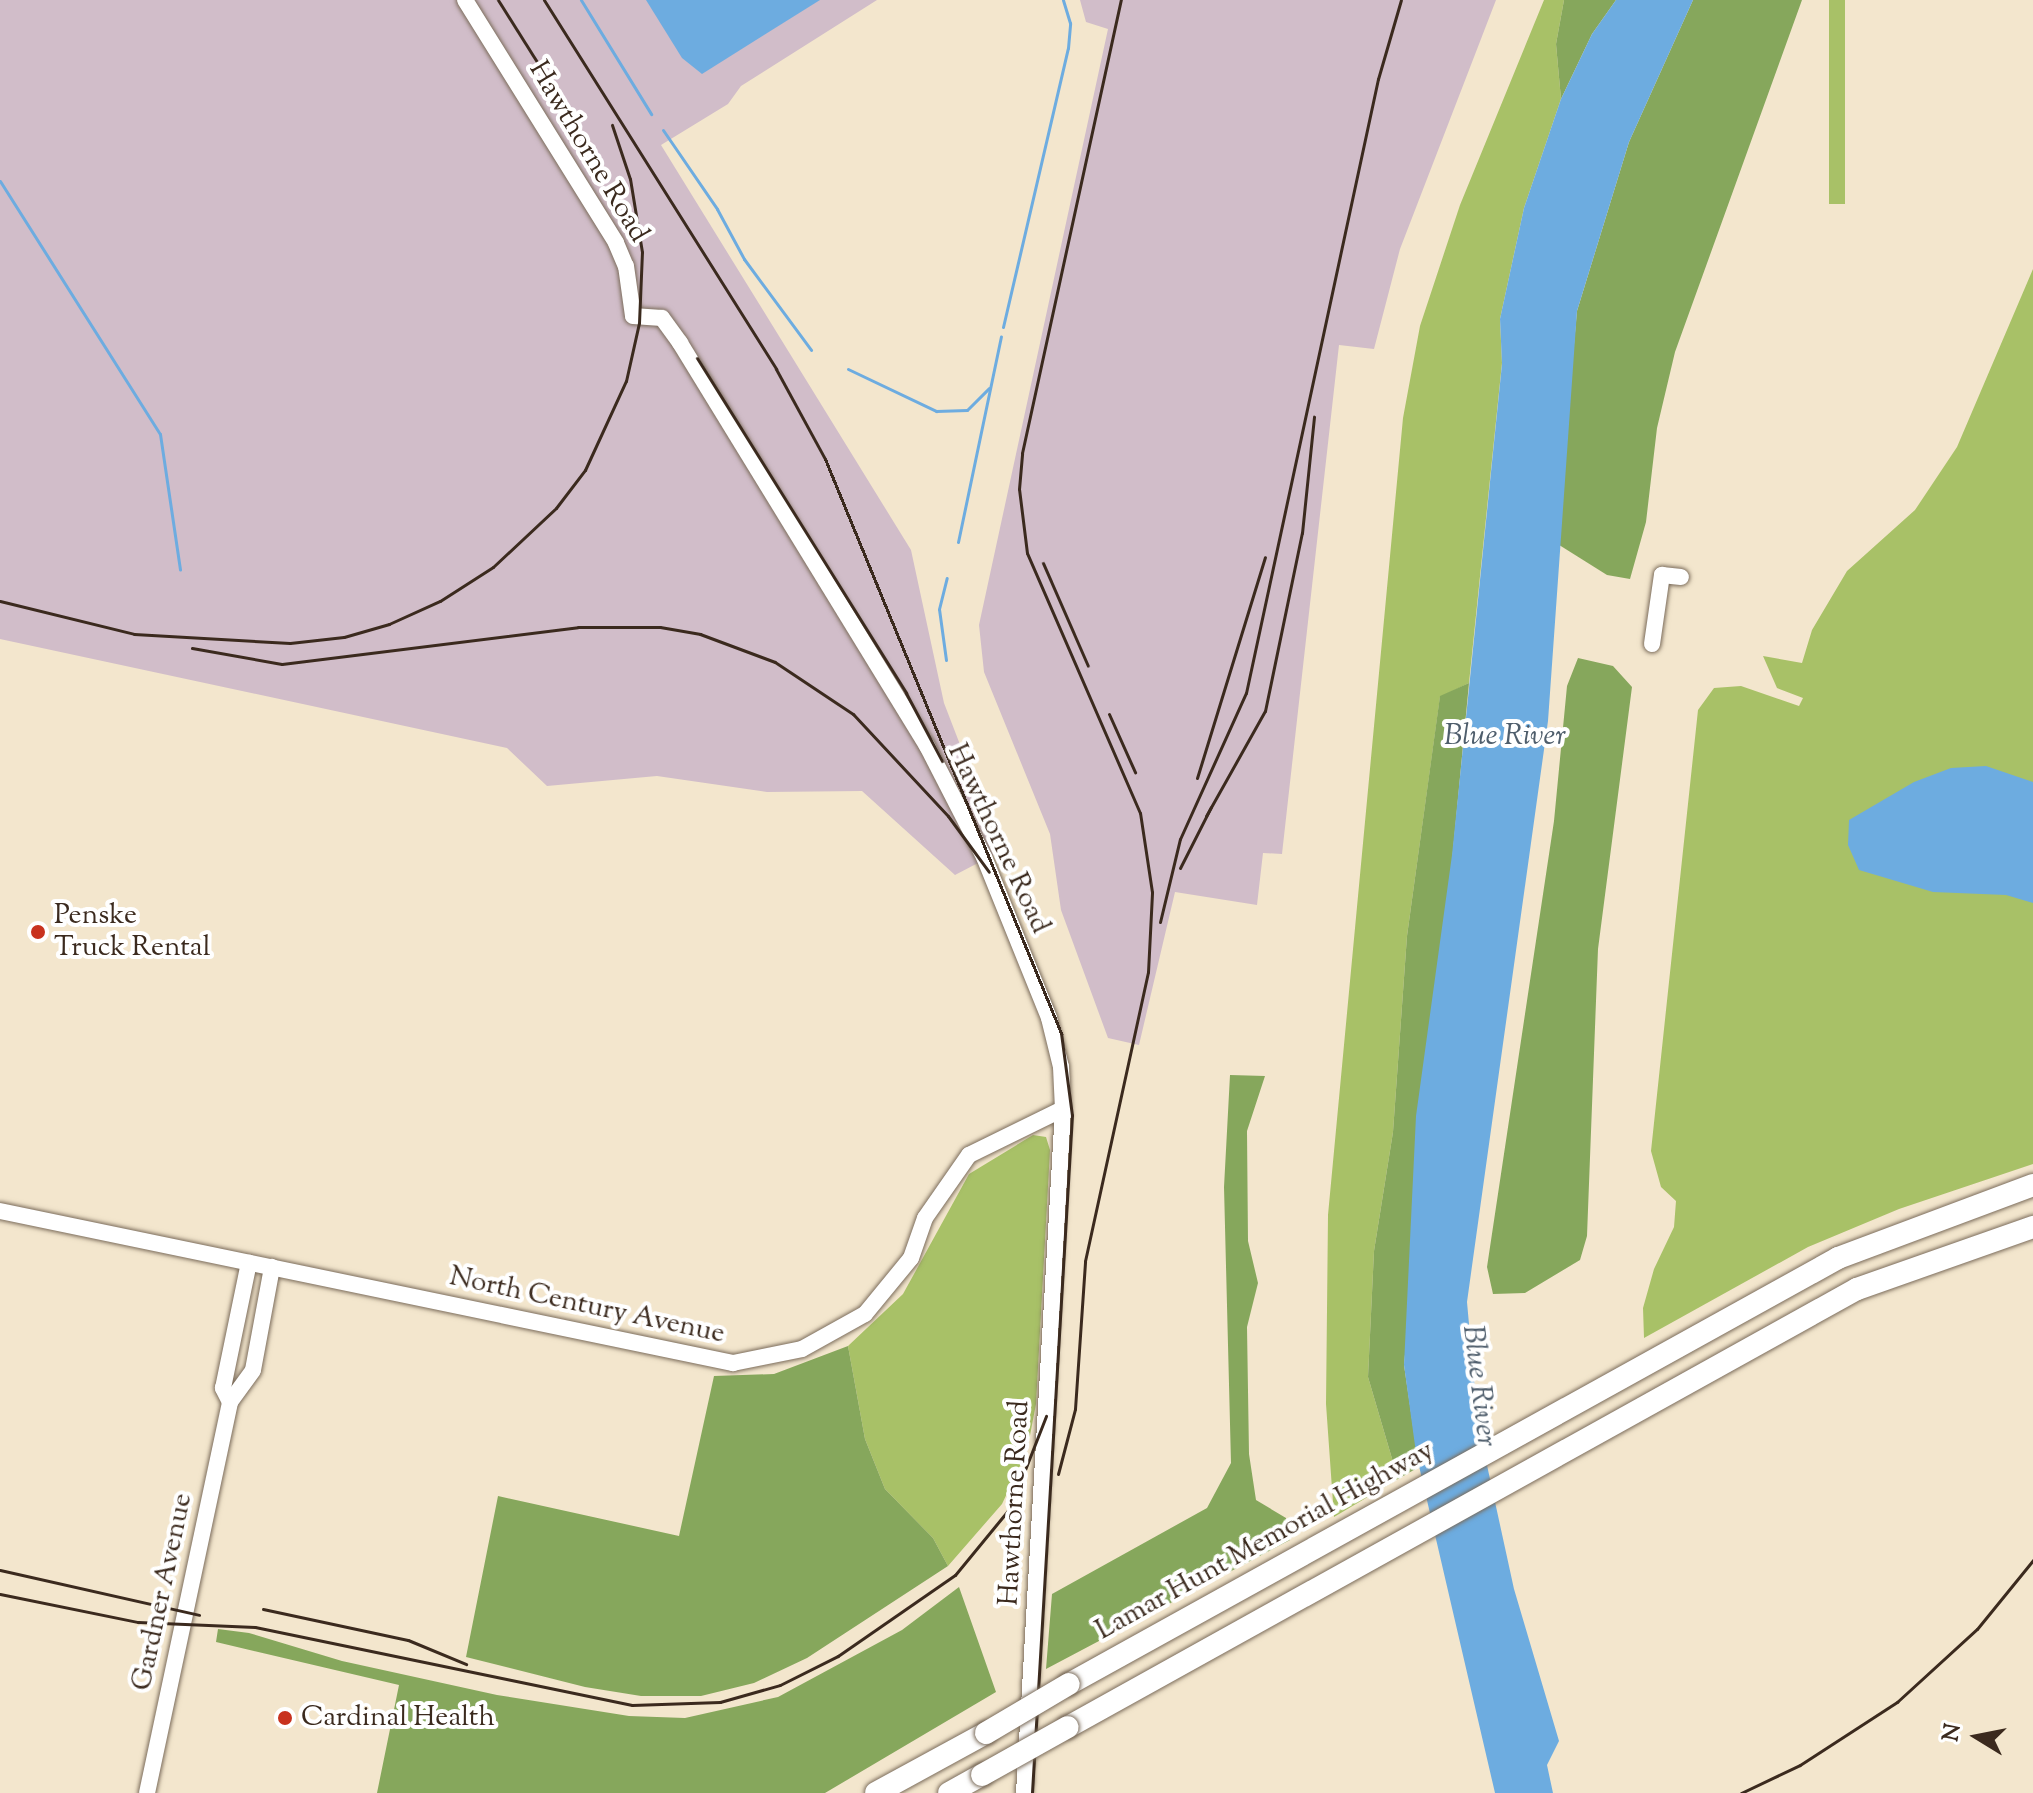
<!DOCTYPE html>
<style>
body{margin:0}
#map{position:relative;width:2033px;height:1793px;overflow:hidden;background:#f3e6cd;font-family:"Sorts Mill Goudy",serif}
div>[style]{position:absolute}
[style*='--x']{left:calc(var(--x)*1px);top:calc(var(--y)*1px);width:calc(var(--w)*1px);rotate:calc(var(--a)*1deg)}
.industrial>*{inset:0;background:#d1bdc9}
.green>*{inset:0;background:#a8c167;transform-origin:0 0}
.forest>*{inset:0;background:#86a75c}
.water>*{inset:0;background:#6dace0}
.stream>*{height:3px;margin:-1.5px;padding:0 1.5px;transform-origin:1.5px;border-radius:1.5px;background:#6dace0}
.roads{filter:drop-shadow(0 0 2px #7b6c5b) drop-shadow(0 0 2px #7b6c5b)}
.minor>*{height:16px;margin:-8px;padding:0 8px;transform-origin:8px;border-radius:8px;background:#fff}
.highway>*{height:22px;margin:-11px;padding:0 11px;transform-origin:11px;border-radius:11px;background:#fff}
.rail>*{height:3px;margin:-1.5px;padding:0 1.5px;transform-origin:1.5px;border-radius:1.5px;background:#3b2a1e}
.bridges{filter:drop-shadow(0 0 2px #7b6c5b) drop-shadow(0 0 2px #7b6c5b)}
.highway-bridge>*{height:22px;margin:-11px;padding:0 11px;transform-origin:11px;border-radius:11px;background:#fff}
.dots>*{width:22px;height:22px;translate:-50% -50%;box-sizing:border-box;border:4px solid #fff;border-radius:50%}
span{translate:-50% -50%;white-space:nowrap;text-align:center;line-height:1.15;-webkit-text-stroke:8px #fff;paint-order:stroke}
.street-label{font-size:28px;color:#3b2a1e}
.poi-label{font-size:28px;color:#3b2a1e}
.left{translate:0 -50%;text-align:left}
.water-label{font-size:30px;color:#4f5e6c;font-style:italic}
.north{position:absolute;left:1937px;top:1697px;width:80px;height:80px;-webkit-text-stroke:6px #fff;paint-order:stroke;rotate:280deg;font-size:22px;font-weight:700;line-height:32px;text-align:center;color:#3b2a1e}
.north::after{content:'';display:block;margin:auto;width:28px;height:36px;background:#3b2a1e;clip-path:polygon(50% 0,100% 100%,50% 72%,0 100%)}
</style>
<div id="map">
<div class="industrial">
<i style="clip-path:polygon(0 0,877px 0,741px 86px,728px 104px,661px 145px,911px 550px,944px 703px,1001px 851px,955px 875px,862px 791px,767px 792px,657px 776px,547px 786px,507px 748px,0 639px)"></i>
<i style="clip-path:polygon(1080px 0,1496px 0,1400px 249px,1374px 349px,1339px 345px,1282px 854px,1263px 853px,1257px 905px,1175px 892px,1139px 1045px,1108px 1038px,1061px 910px,1050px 834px,984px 672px,979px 625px,1108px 29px,1086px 22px)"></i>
</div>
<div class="green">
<i style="clip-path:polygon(1544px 0,1564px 0,1556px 44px,1561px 99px,1524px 208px,1500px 319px,1502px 363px,1469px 683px,1440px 697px,1407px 936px,1393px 1132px,1374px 1251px,1368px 1377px,1398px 1479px,1334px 1517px,1326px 1404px,1328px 1215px,1403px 418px,1420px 326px,1460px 205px)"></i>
<i style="left:1829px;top:0;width:16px;height:204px"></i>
<i style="clip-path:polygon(2033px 269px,2033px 1164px,1899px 1209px,1808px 1247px,1644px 1338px,1643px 1308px,1654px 1269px,1674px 1227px,1676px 1201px,1661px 1187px,1651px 1151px,1698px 710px,1714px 688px,1741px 686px,1799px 706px,1803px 698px,1777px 688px,1763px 656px,1802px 663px,1812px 630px,1847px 571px,1915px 510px,1957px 447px)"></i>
<i style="clip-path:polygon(1033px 1135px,1046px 1137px,1050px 1150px,1036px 1404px,1027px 1451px,1002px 1504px,948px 1566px,933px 1538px,885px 1489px,865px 1439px,848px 1346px,903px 1294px,969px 1174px)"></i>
</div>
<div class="forest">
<i style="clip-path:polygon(1564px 0,1616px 0,1592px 34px,1561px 99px,1556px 44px)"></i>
<i style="clip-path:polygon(1693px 0,1802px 0,1675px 352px,1657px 428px,1646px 522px,1630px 579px,1607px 575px,1556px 543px,1577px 311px,1629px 142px)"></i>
<i style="clip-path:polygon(1578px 658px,1613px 666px,1632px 687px,1598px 949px,1587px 1236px,1580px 1260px,1525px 1293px,1493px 1294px,1487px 1267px,1554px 821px,1567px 686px)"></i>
<i style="clip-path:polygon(1469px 683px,1404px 1365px,1419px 1467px,1398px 1479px,1368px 1377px,1374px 1251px,1393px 1132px,1407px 936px,1440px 696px)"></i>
<i style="clip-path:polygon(1230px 1075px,1265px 1076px,1247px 1131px,1248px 1241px,1258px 1283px,1247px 1327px,1249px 1454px,1256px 1500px,1286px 1518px,1290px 1540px,1046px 1669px,1052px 1594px,1207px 1508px,1231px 1463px,1224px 1187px)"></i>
<i style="clip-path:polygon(848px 1346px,865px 1439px,885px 1489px,933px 1538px,948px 1566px,807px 1658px,754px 1683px,701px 1696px,641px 1696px,585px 1687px,466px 1657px,498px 1496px,679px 1536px,714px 1376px,774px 1374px)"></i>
<i style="clip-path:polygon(959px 1587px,996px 1692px,825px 1793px,377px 1793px,399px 1685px,216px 1642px,218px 1629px,249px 1633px,342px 1661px,497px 1695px,629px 1716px,685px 1718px,778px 1697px,902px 1630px)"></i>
</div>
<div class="water">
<i style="clip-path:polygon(646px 0,820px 0,702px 74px,682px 58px)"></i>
<i style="clip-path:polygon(1616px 0,1693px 0,1629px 142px,1577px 311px,1548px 721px,1467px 1302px,1478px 1424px,1514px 1589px,1559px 1741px,1547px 1765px,1553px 1793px,1495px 1793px,1416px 1453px,1404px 1365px,1416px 1116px,1452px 855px,1502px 364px,1500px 319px,1524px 208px,1561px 99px,1592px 34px)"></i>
<i style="clip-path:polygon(1986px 766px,2033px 782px,2033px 903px,2006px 895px,1933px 892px,1859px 870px,1848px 845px,1849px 820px,1914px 782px,1951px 768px)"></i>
</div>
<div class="stream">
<i style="--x:581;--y:0;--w:134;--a:58.4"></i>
<i style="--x:663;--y:130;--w:96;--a:55.6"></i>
<i style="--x:717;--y:209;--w:57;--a:61.6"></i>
<i style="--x:744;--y:259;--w:113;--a:53.6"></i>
<i style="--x:0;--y:181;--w:299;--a:57.7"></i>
<i style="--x:160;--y:434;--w:137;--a:81.6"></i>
<i style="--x:1003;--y:327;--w:286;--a:-76.9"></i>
<i style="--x:1068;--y:48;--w:25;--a:-85"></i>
<i style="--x:1070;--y:23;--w:24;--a:-107"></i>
<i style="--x:848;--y:369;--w:98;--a:25.5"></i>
<i style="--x:936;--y:411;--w:31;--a:-2"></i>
<i style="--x:967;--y:410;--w:31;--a:-45"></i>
<i style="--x:958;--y:542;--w:210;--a:-78.2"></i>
<i style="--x:946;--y:660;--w:51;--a:-97.8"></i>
<i style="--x:939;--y:609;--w:32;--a:-76"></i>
</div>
<div class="roads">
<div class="minor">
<i style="--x:465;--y:0;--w:286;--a:58.1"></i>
<i style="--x:616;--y:243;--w:25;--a:67"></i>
<i style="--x:626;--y:266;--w:50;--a:82"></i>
<i style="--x:633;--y:316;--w:29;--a:4"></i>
<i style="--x:662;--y:318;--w:31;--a:54"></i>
<i style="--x:680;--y:343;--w:473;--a:58.5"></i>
<i style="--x:927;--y:746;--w:125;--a:62.8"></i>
<i style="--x:984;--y:857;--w:174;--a:68"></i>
<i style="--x:1049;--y:1018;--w:50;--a:76.2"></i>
<i style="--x:1061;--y:1067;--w:42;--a:87.3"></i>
<i style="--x:1063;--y:1109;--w:685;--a:93.26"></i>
<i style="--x:1652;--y:644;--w:70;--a:-81.8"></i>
<i style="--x:1662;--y:575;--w:19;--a:6"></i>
<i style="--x:0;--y:1211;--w:749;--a:11.72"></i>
<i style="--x:733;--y:1363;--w:70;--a:-11.5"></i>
<i style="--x:802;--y:1349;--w:72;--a:-29.1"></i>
<i style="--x:865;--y:1314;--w:72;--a:-50.6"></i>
<i style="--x:911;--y:1258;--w:42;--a:-70.7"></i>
<i style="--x:925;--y:1218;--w:77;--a:-55.1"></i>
<i style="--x:969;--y:1155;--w:105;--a:-26.1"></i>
<i style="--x:230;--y:1402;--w:16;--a:-117"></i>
<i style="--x:223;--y:1388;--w:128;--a:-78.3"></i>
<i style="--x:147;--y:1793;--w:400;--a:-78"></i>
<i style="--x:230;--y:1402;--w:39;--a:-54"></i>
<i style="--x:253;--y:1370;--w:105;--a:-79.5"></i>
</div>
<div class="highway">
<i style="--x:1069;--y:1684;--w:879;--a:-28.98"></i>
<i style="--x:1838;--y:1258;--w:208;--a:-20.5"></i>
<i style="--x:1068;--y:1727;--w:902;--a:-29.04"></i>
<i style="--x:1857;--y:1289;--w:187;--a:-19.4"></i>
<i style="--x:876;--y:1793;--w:125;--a:-28.6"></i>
<i style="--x:949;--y:1793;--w:38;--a:-29"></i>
</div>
</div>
<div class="rail">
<i style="--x:498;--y:0;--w:99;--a:57.8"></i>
<i style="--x:544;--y:0;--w:436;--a:57.8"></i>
<i style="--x:776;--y:369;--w:102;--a:61.4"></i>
<i style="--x:825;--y:459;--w:621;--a:67.65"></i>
<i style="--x:1061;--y:1033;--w:83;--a:82.4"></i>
<i style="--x:1072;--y:1115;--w:679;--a:93.38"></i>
<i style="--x:697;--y:358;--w:395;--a:58"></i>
<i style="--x:906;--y:693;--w:77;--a:62.1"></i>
<i style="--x:1043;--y:563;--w:112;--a:66.4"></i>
<i style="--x:0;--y:601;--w:138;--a:13.8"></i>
<i style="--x:134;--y:634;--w:156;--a:3.3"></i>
<i style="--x:290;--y:643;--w:54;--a:-6.3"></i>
<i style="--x:344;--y:637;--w:47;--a:-16.1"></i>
<i style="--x:389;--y:624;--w:56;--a:-24.3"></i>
<i style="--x:440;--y:601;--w:63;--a:-32.7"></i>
<i style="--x:493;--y:567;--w:86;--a:-43.1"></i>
<i style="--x:556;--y:508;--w:48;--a:-52.7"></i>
<i style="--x:585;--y:470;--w:98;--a:-65.3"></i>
<i style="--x:626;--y:381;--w:59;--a:-77.4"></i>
<i style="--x:639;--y:323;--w:71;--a:-87.6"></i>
<i style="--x:642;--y:252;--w:74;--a:-99.3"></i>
<i style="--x:630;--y:179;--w:57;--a:-108.4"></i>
<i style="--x:192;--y:648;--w:91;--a:10.1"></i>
<i style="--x:282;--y:664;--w:298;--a:-7.1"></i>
<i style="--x:578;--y:627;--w:82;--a:0"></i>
<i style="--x:660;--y:627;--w:41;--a:9.9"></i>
<i style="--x:700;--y:634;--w:80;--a:20.5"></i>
<i style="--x:775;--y:662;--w:94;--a:33.7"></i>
<i style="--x:853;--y:714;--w:139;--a:47"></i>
<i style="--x:948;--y:816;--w:69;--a:53.8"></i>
<i style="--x:1109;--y:714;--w:64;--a:65.9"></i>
<i style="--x:1197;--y:778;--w:231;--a:-72.9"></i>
<i style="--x:1206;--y:816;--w:120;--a:-60.7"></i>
<i style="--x:1265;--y:711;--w:182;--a:-78.3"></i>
<i style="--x:1302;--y:533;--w:117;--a:-84.1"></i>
<i style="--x:1180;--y:868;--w:68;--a:-63.1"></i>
<i style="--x:1160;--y:922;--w:85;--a:-76.5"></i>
<i style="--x:1180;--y:839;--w:160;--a:-65.7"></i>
<i style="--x:1246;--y:693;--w:628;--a:-77.87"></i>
<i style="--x:1378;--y:79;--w:82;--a:-73.8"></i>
<i style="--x:1058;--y:1474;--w:67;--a:-75.3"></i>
<i style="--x:1075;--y:1409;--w:148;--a:-86.1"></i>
<i style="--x:1085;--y:1261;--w:296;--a:-77.7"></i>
<i style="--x:1148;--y:972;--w:80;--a:-87.1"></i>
<i style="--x:1152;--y:892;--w:80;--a:-98.6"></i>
<i style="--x:1140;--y:813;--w:283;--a:-113.5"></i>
<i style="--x:1027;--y:553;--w:64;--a:-97.1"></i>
<i style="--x:1019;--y:489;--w:36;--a:-85"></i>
<i style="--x:1022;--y:453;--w:464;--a:-77.7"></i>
<i style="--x:0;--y:1570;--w:204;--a:12.7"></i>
<i style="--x:0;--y:1594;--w:141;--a:11.5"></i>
<i style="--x:138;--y:1622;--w:117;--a:2.4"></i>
<i style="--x:255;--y:1627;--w:385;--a:11.7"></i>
<i style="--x:632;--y:1705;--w:88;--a:-2"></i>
<i style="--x:720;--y:1702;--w:62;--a:-15.8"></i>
<i style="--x:780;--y:1685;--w:65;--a:-26.6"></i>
<i style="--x:838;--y:1656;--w:142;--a:-34.7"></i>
<i style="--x:955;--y:1575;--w:87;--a:-50.6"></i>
<i style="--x:1010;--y:1508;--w:99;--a:-68.6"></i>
<i style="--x:263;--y:1609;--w:148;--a:12.1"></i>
<i style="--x:408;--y:1640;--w:63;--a:22.5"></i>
<i style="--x:1741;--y:1793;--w:65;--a:-25.4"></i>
<i style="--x:1800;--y:1765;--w:116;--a:-33"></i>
<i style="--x:1897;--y:1702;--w:108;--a:-42.4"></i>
<i style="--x:1977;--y:1629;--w:89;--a:-50.9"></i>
</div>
<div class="bridges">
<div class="highway-bridge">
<i style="--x:986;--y:1733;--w:96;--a:-30.6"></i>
<i style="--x:982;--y:1775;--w:98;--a:-29.2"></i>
</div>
</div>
<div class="dots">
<i style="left:38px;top:932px;background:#c8321e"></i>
<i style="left:285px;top:1718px;background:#c8321e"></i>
</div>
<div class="street-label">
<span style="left:588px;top:152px;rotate:59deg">Hawthorne Road</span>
<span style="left:998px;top:839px;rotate:65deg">Hawthorne Road</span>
<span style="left:587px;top:1306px;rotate:12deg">North Century Avenue</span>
<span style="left:1015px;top:1503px;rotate:-87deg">Hawthorne Road</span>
<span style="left:1265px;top:1541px;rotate:-29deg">Lamar Hunt Memorial Highway</span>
<span style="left:163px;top:1592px;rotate:-78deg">Gardner Avenue</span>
</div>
<div class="poi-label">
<span class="left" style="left:54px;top:932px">Penske<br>Truck Rental</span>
<span class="left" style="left:301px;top:1718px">Cardinal Health</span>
</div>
<div class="water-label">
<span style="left:1505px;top:737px">Blue River</span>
<span style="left:1478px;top:1386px;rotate:83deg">Blue River</span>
</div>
<div class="north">N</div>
</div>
